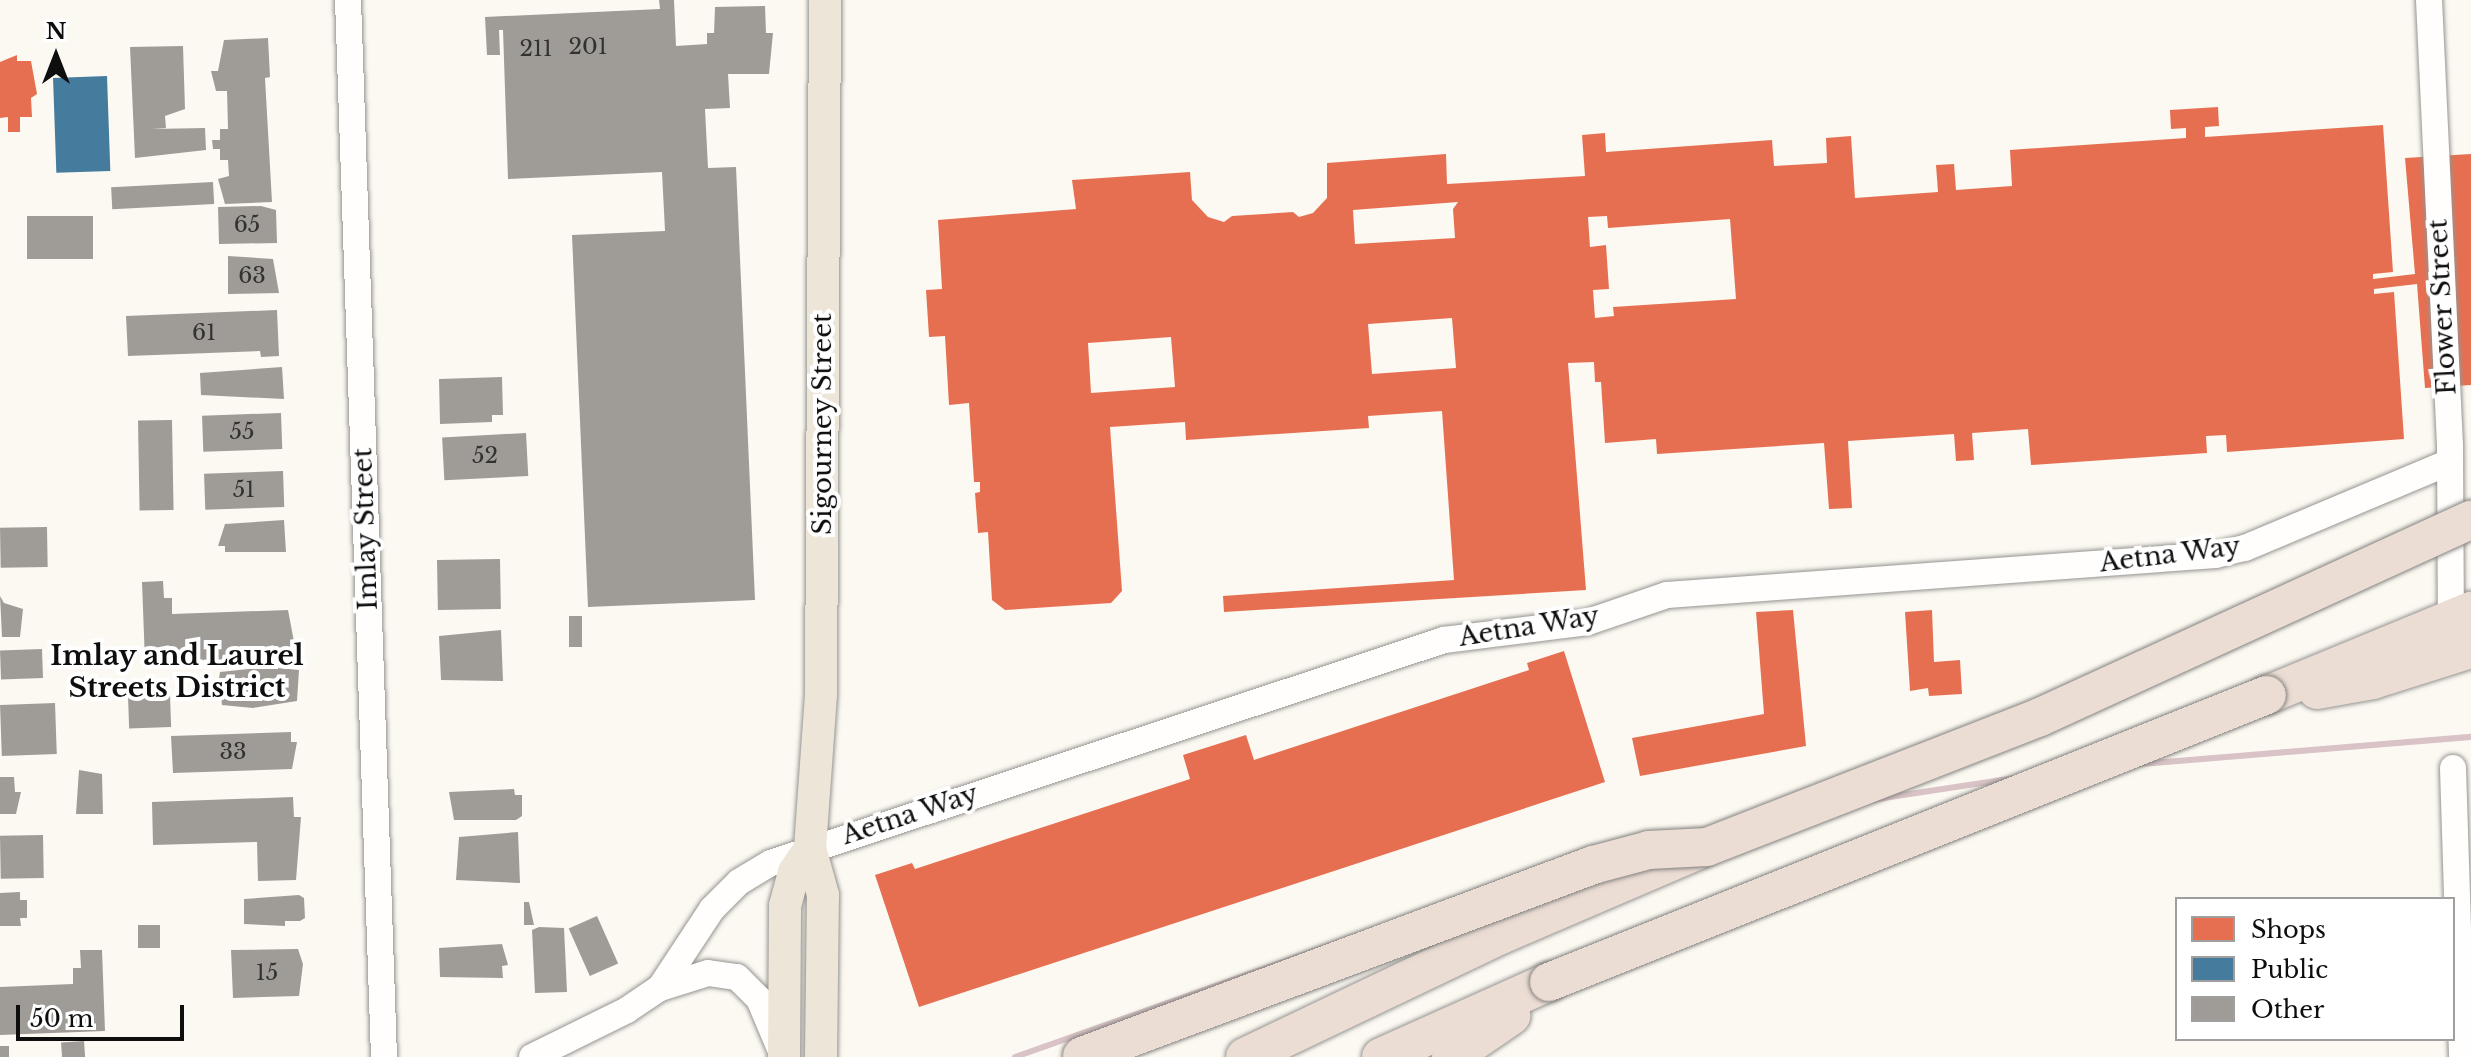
<!DOCTYPE html>
<style>
body{margin:0}
#map{position:relative;width:2471px;height:1057px;overflow:hidden;background:#fcf9f2;font-family:"Libre Baskerville",serif}
div>[style]{position:absolute}
[style*='--x']{left:calc(var(--x)*1px);top:calc(var(--y)*1px);width:calc(var(--w)*1px);rotate:calc(var(--a)*1deg)}
.shops>*{inset:0;background:#e76f51}
.public>*{inset:0;background:#457b9d;transform-origin:0 0}
.building>*{inset:0;background:#9f9c98;transform-origin:0 0}
.roads{filter:drop-shadow(0 0 2px #959491) drop-shadow(0 0 2px #959491)}
.minor>*{height:26px;margin:-13px;padding:0 13px;transform-origin:13px;border-radius:13px;background:#fffefd}
.major>*{height:32px;margin:-16px;padding:0 16px;transform-origin:16px;border-radius:16px;background:#ede5d8}
.highway>*{height:38px;margin:-19px;padding:0 19px;transform-origin:19px;border-radius:19px;background:#ebdcd4}
.rail>*{height:6px;margin:-3px;padding:0 3px;transform-origin:3px;border-radius:3px;background:#d9c3c6}
.bridges{filter:drop-shadow(0 0 2px #82817e) drop-shadow(0 0 2px #82817e)}
.highway-bridge>*{height:38px;margin:-19px;padding:0 19px;transform-origin:19px;border-radius:19px;background:#ebdcd4}
span{translate:-50% -50%;white-space:nowrap;text-align:center;line-height:1.15;-webkit-text-stroke:8px #fff;paint-order:stroke}
.number-label{font-size:22px;color:#323230}
.number-label span{-webkit-text-stroke-width:0}
.street-label{font-size:26px;color:#0e0e0e}
.neighbourhood-label{font-size:28px;color:#0e0e0e;font-weight:700}
.legend{position:absolute;left:2175px;top:897px;width:280px;height:144px;box-sizing:border-box;background:#fff;border:2px solid #9f9f9f;margin:0;padding:10px 14px;list-style:none;font-size:24px;color:#0e0e0e}
.legend li{display:flex;align-items:center;gap:16px;height:40px}
.legend b{width:40px;border:2px solid #9f9f9f}
.north{position:absolute;left:16px;top:16px;width:80px;height:80px;-webkit-text-stroke:6px #fff;paint-order:stroke;rotate:0deg;font-size:22px;font-weight:700;line-height:32px;text-align:center;color:#0e0e0e}
.north::after{content:'';display:block;margin:auto;width:28px;height:36px;background:#0e0e0e;clip-path:polygon(50% 0,100% 100%,50% 72%,0 100%)}
.scale{position:absolute;left:16px;top:1005px;width:168px;height:36px;box-sizing:border-box;border:4px solid #0e0e0e;border-top:0;padding-left:10px;font-size:24px;line-height:28px;white-space:nowrap;color:#0e0e0e;-webkit-text-stroke:6px #fff;paint-order:stroke}
</style>
<div id="map">
<div class="shops">
<i style="clip-path:polygon(17px 55px,17px 61px,31px 61px,37px 94px,31px 98px,32px 117px,20px 117px,20px 132px,8px 132px,8px 117px,0 118px,0 62px)"></i>
<i style="clip-path:polygon(evenodd,2218px 107px,2219px 126px,2205px 127px,2205px 137px,2383px 125px,2393px 272px,2373px 274px,2373px 279px,2415px 274px,2405px 158px,2471px 154px,2471px 385px,2425px 388px,2417px 284px,2374px 289px,2374px 294px,2394px 292px,2404px 439px,2227px 452px,2226px 435px,2206px 436px,2207px 453px,2031px 465px,2028px 429px,1972px 433px,1974px 460px,1956px 461px,1954px 434px,1848px 441px,1852px 508px,1829px 509px,1824px 443px,1657px 454px,1656px 439px,1605px 443px,1601px 382px,1595px 382px,1594px 362px,1568px 363px,1586px 590px,1224px 612px,1223px 596px,1454px 580px,1442px 411px,1368px 416px,1369px 428px,1186px 440px,1185px 422px,1110px 427px,1122px 591px,1111px 603px,1005px 610px,992px 600px,988px 532px,978px 533px,975px 493px,980px 492px,980px 482px,974px 482px,969px 403px,949px 405px,945px 336px,929px 337px,926px 290px,942px 289px,938px 220px,1076px 209px,1072px 180px,1190px 172px,1192px 200px,1208px 217px,1224px 222px,1232px 216px,1293px 212px,1299px 217px,1313px 213px,1327px 198px,1327px 163px,1446px 154px,1447px 184px,1585px 176px,1582px 135px,1605px 133px,1606px 152px,1772px 140px,1774px 166px,1827px 163px,1826px 138px,1851px 136px,1855px 198px,1938px 192px,1936px 165px,1954px 164px,1956px 190px,2012px 186px,2010px 150px,2186px 138px,2186px 128px,2171px 129px,2170px 110px,2218px 107px,1458px 202px,1453px 209px,1455px 238px,1355px 244px,1353px 210px,1458px 202px,2218px 107px,1607px 216px,1608px 228px,1730px 219px,1736px 299px,1613px 307px,1614px 316px,1595px 318px,1593px 290px,1609px 289px,1606px 245px,1590px 247px,1588px 217px,1607px 216px,2218px 107px,1452px 318px,1456px 368px,1372px 374px,1368px 324px,1452px 318px,2218px 107px,1171px 337px,1175px 387px,1091px 393px,1088px 343px,1171px 337px)"></i>
<i style="clip-path:polygon(1793px 610px,1806px 746px,1640px 776px,1632px 738px,1764px 714px,1756px 612px)"></i>
<i style="clip-path:polygon(1932px 610px,1934px 662px,1960px 660px,1962px 694px,1929px 696px,1928px 688px,1910px 691px,1905px 612px)"></i>
<i style="clip-path:polygon(1564px 651px,1605px 782px,919px 1007px,875px 875px,912px 863px,915px 869px,1190px 779px,1183px 755px,1246px 735px,1254px 760px,1529px 670px,1527px 663px)"></i>
</div>
<div class="public">
<i style="left:107px;top:76px;width:95px;height:54px;rotate:88deg"></i>
</div>
<div class="building">
<i style="clip-path:polygon(659px 0,674px 0,676px 46px,707px 44px,707px 33px,714px 33px,715px 7px,765px 6px,766px 33px,773px 33px,769px 74px,728px 74px,730px 108px,705px 109px,708px 168px,736px 167px,755px 600px,588px 607px,572px 235px,665px 231px,662px 172px,508px 179px,503px 30px,499px 30px,500px 55px,487px 55px,485px 17px,660px 9px)"></i>
<i style="clip-path:polygon(268px 38px,270px 77px,265px 78px,272px 202px,225px 204px,218px 179px,229px 176px,228px 160px,220px 160px,220px 149px,213px 149px,212px 140px,220px 140px,220px 129px,228px 129px,227px 91px,216px 91px,211px 71px,218px 71px,224px 40px)"></i>
<i style="clip-path:polygon(183px 46px,185px 109px,165px 116px,166px 128px,152px 129px,205px 128px,206px 150px,135px 158px,130px 47px)"></i>
<i style="left:213px;top:182px;width:22px;height:102px;rotate:87deg"></i>
<i style="clip-path:polygon(261px 206px,276px 210px,277px 243px,219px 244px,218px 207px)"></i>
<i style="left:27px;top:216px;width:66px;height:43px"></i>
<i style="clip-path:polygon(228px 256px,273px 259px,279px 293px,228px 294px)"></i>
<i style="clip-path:polygon(277px 310px,279px 356px,261px 357px,260px 351px,128px 356px,126px 316px)"></i>
<i style="clip-path:polygon(282px 367px,284px 399px,201px 395px,200px 373px)"></i>
<i style="clip-path:polygon(502px 377px,503px 415px,492px 415px,492px 422px,440px 424px,439px 379px)"></i>
<i style="left:281px;top:413px;width:36px;height:79px;rotate:88deg"></i>
<i style="left:172px;top:420px;width:90px;height:34px;rotate:89deg"></i>
<i style="left:526px;top:433px;width:43px;height:84px;rotate:87deg"></i>
<i style="left:283px;top:471px;width:36px;height:79px;rotate:88deg"></i>
<i style="clip-path:polygon(284px 520px,286px 552px,225px 552px,225px 546px,218px 546px,225px 524px)"></i>
<i style="left:47px;top:527px;width:40px;height:47px;rotate:89deg"></i>
<i style="left:500px;top:559px;width:50px;height:63px;rotate:89deg"></i>
<i style="clip-path:polygon(163px 581px,164px 598px,172px 598px,172px 614px,288px 610px,295px 647px,289px 647px,289px 658px,145px 662px,142px 582px)"></i>
<i style="clip-path:polygon(0 596px,4px 603px,23px 609px,20px 637px,2px 637px)"></i>
<i style="left:569px;top:616px;width:13px;height:31px"></i>
<i style="clip-path:polygon(501px 630px,503px 681px,441px 680px,439px 636px)"></i>
<i style="left:42px;top:649px;width:29px;height:42px;rotate:88deg"></i>
<i style="clip-path:polygon(267px 667px,299px 670px,297px 701px,253px 708px,222px 705px,221px 697px,216px 698px,220px 672px)"></i>
<i style="left:170px;top:695px;width:32px;height:42px;rotate:88deg"></i>
<i style="left:55px;top:703px;width:51px;height:55px;rotate:88deg"></i>
<i style="clip-path:polygon(291px 732px,291px 742px,297px 742px,292px 769px,173px 773px,171px 736px)"></i>
<i style="clip-path:polygon(79px 770px,102px 774px,103px 814px,76px 814px)"></i>
<i style="clip-path:polygon(0 777px,14px 777px,15px 792px,21px 792px,16px 814px,0 814px)"></i>
<i style="clip-path:polygon(514px 789px,515px 795px,522px 795px,522px 816px,516px 820px,454px 820px,449px 792px)"></i>
<i style="clip-path:polygon(293px 797px,294px 817px,301px 817px,296px 880px,258px 881px,257px 842px,153px 845px,152px 802px)"></i>
<i style="clip-path:polygon(518px 832px,520px 883px,456px 880px,459px 837px)"></i>
<i style="left:43px;top:835px;width:43px;height:43px;rotate:89deg"></i>
<i style="clip-path:polygon(20px 892px,20px 900px,27px 900px,27px 918px,20px 918px,21px 926px,0 926px,0 893px)"></i>
<i style="clip-path:polygon(299px 895px,304px 898px,305px 918px,300px 921px,285px 921px,285px 926px,244px 924px,244px 899px)"></i>
<i style="clip-path:polygon(524px 902px,529px 902px,534px 925px,524px 925px)"></i>
<i style="left:597px;top:916px;width:52px;height:31px;rotate:66deg"></i>
<i style="left:138px;top:925px;width:22px;height:23px"></i>
<i style="clip-path:polygon(539px 927px,564px 928px,567px 992px,535px 993px,532px 930px)"></i>
<i style="clip-path:polygon(502px 944px,508px 965px,502px 966px,503px 978px,440px 977px,439px 948px)"></i>
<i style="clip-path:polygon(298px 949px,303px 964px,299px 996px,233px 998px,231px 950px)"></i>
<i style="clip-path:polygon(80px 950px,102px 950px,105px 1031px,0 1035px,0 987px,73px 984px,73px 968px,81px 968px)"></i>
<i style="left:84px;top:1041px;width:16px;height:23px;rotate:86deg"></i>
<i style="left:0;top:1046px;width:9px;height:11px"></i>
</div>
<div class="roads">
<div class="minor">
<i style="--x:348;--y:0;--w:1058;--a:88.05"></i>
<i style="--x:2429;--y:0;--w:445;--a:87.3"></i>
<i style="--x:2450;--y:445;--w:170;--a:89.7"></i>
<i style="--x:2453;--y:768;--w:289;--a:88.2"></i>
<i style="--x:660;--y:988;--w:50;--a:-17.4"></i>
<i style="--x:708;--y:973;--w:29;--a:8"></i>
<i style="--x:737;--y:977;--w:31;--a:45"></i>
<i style="--x:759;--y:999;--w:56;--a:67.1"></i>
<i style="--x:532;--y:1057;--w:106;--a:-26.3"></i>
<i style="--x:627;--y:1010;--w:40;--a:-34"></i>
<i style="--x:660;--y:988;--w:95;--a:-56.6"></i>
<i style="--x:712;--y:909;--w:38;--a:-45"></i>
<i style="--x:739;--y:882;--w:37;--a:-31"></i>
<i style="--x:771;--y:863;--w:709;--a:-18.33"></i>
<i style="--x:1444;--y:640;--w:145;--a:-7.1"></i>
<i style="--x:1588;--y:622;--w:83;--a:-18.9"></i>
<i style="--x:1667;--y:595;--w:550;--a:-4.17"></i>
<i style="--x:2216;--y:555;--w:30;--a:-14"></i>
<i style="--x:2245;--y:548;--w:222;--a:-22.8"></i>
</div>
<div class="major">
<i style="--x:784;--y:1057;--w:151;--a:-89.6"></i>
<i style="--x:785;--y:906;--w:35;--a:-75"></i>
<i style="--x:794;--y:872;--w:29;--a:-56"></i>
<i style="--x:821;--y:1057;--w:162;--a:-89.3"></i>
<i style="--x:823;--y:895;--w:49;--a:-105.5"></i>
<i style="--x:810;--y:848;--w:154;--a:-85.9"></i>
<i style="--x:821;--y:694;--w:694;--a:-89.67"></i>
</div>
<div class="highway">
<i style="--x:2317;--y:690;--w:57;--a:-10.1"></i>
<i style="--x:2373;--y:680;--w:103;--a:-17.6"></i>
<i style="--x:2267;--y:695;--w:221;--a:-22.4"></i>
<i style="--x:1245;--y:1057;--w:286;--a:-25.5"></i>
<i style="--x:1503;--y:934;--w:211;--a:-23.2"></i>
<i style="--x:1381;--y:1057;--w:184;--a:-24.1"></i>
<i style="--x:1451;--y:1057;--w:73;--a:-34.3"></i>
</div>
</div>
<div class="rail">
<i style="--x:1015;--y:1057;--w:386;--a:-19.5"></i>
<i style="--x:1379;--y:928;--w:334;--a:-15.8"></i>
<i style="--x:1700;--y:837;--w:187;--a:-12"></i>
<i style="--x:1883;--y:798;--w:187;--a:-8.6"></i>
<i style="--x:2068;--y:770;--w:404;--a:-4.7"></i>
</div>
<div class="bridges">
<div class="highway-bridge">
<i style="--x:1549;--y:982;--w:773;--a:-21.79"></i>
<i style="--x:1082;--y:1056;--w:546;--a:-20.49"></i>
<i style="--x:1593;--y:865;--w:58;--a:-15"></i>
<i style="--x:1649;--y:850;--w:58;--a:-3"></i>
<i style="--x:1707;--y:847;--w:357;--a:-21.3"></i>
<i style="--x:2040;--y:717;--w:474;--a:-24.6"></i>
</div>
</div>
<div class="number-label">
<span style="left:588px;top:47px">201</span>
<span style="left:536px;top:49px">211</span>
<span style="left:247px;top:225px">65</span>
<span style="left:252px;top:276px">63</span>
<span style="left:204px;top:333px">61</span>
<span style="left:242px;top:432px">55</span>
<span style="left:485px;top:456px">52</span>
<span style="left:244px;top:490px">51</span>
<span style="left:233px;top:752px">33</span>
<span style="left:267px;top:973px">15</span>
</div>
<div class="street-label">
<span style="left:2443px;top:307px;rotate:-93deg">Flower Street</span>
<span style="left:823px;top:424px;rotate:-90deg">Sigourney Street</span>
<span style="left:366px;top:529px;rotate:-92deg">Imlay Street</span>
<span style="left:2170px;top:555px;rotate:-7deg">Aetna Way</span>
<span style="left:1529px;top:627px;rotate:-9deg">Aetna Way</span>
<span style="left:910px;top:815px;rotate:-18deg">Aetna Way</span>
</div>
<div class="neighbourhood-label">
<span style="left:177px;top:672px">Imlay and Laurel<br>Streets District</span>
</div>
<ul class="legend">
<li><b style="height:22px;background:#e76f51"></b>Shops</li>
<li><b style="height:22px;background:#457b9d"></b>Public</li>
<li><b style="height:22px;background:#9f9c98"></b>Other</li>
</ul>
<div class="north">N</div>
<div class="scale">50 m</div>
</div>
